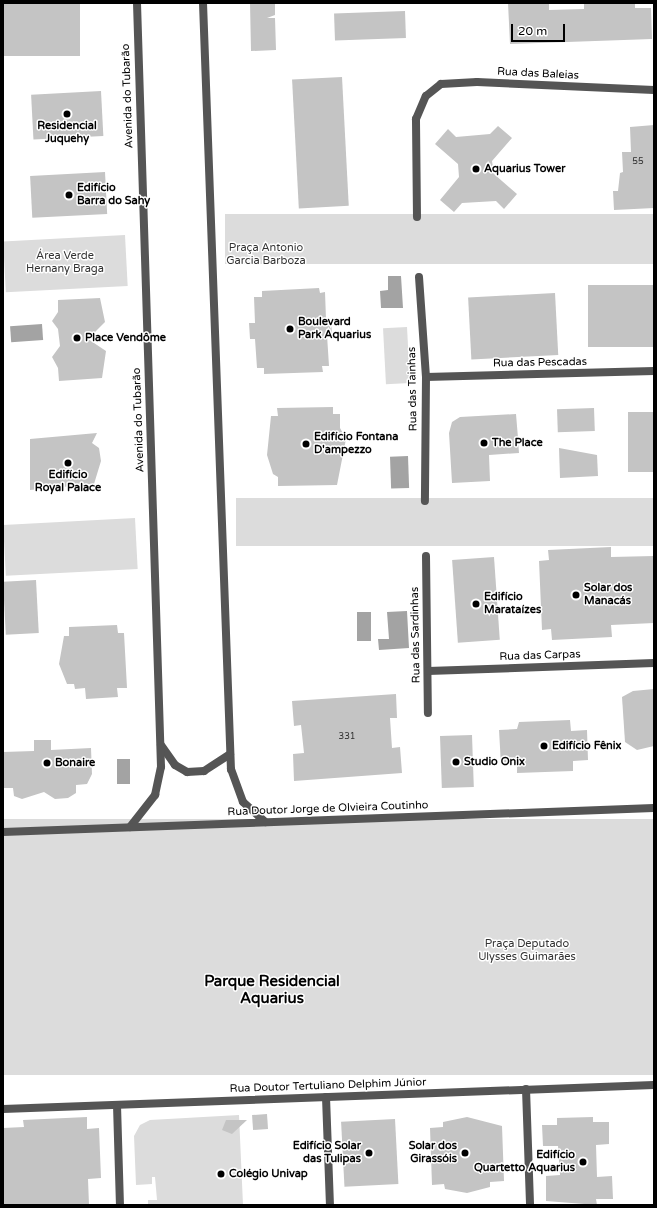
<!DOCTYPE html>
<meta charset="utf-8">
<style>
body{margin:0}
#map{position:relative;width:657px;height:1208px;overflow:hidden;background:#fff;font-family:"Varela Round",sans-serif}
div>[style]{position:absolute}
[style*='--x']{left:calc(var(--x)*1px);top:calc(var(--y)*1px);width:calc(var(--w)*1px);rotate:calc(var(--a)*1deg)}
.green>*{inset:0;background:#dcdcdc;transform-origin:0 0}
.water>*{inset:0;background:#a3a3a3;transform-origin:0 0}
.building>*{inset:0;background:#c4c4c4;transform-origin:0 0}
.street>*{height:8px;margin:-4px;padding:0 4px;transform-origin:4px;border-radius:4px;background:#555}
.dots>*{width:11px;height:11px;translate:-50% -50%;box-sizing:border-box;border:2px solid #fff;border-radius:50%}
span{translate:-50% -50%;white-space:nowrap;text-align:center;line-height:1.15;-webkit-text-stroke:3px #fff;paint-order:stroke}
.number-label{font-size:9px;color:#313131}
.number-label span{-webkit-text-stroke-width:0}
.street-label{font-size:11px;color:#000}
.poi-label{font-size:11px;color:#000;font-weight:700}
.left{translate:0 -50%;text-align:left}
.right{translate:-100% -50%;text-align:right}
.park-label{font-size:11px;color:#333}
.district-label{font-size:15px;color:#000;font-weight:700}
.frame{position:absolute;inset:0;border:4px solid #000;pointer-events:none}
.scale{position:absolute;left:511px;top:24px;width:54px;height:18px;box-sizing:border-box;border:2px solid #000;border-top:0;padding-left:5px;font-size:12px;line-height:14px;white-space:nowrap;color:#000;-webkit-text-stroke:3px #fff;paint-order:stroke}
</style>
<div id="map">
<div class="green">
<i style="left:654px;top:214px;width:50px;height:429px;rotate:90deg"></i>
<i style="left:125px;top:235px;width:51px;height:122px;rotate:87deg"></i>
<i style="left:407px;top:327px;width:56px;height:24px;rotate:87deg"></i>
<i style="left:654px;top:498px;width:48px;height:418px;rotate:90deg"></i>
<i style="left:135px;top:518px;width:51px;height:132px;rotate:87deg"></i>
<i style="left:654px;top:819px;width:256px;height:652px;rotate:90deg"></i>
<i style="clip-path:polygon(239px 1115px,243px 1205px,148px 1205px,148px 1200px,157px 1200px,155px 1177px,152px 1177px,152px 1184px,136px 1185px,134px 1136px,140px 1125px,150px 1120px)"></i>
</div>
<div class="water">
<i style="clip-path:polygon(388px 276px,401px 276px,403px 308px,381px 308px,380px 291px,388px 290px)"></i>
<i style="left:42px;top:324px;width:16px;height:32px;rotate:86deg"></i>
<i style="left:408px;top:456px;width:32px;height:18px;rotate:88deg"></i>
<i style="clip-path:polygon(407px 611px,409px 648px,379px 650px,378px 639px,389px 639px,387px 612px)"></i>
<i style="left:357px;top:612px;width:14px;height:29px"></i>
<i style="left:117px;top:759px;width:13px;height:25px"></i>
</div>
<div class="building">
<i style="left:3px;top:3px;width:77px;height:53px"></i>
<i style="clip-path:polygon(250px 3px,275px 3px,275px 15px,267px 18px,275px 18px,276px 50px,251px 51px)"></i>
<i style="clip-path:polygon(508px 3px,549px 3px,549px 10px,584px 9px,584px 3px,635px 3px,635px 8px,651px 8px,652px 39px,510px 44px)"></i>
<i style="left:405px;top:11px;width:27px;height:71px;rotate:88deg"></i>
<i style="left:342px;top:77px;width:129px;height:50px;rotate:87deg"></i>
<i style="left:101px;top:91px;width:45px;height:70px;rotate:87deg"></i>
<i style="clip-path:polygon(654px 125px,654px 208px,614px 210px,613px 191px,618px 191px,620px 173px,623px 172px,622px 152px,631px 152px,630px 127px)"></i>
<i style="clip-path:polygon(498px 126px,512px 138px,492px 161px,494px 174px,517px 194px,504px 209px,496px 201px,462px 203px,454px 212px,440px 200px,459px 177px,458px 164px,435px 144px,448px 129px,456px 137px,490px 134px)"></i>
<i style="left:105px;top:172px;width:42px;height:75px;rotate:87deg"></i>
<i style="left:654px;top:285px;width:62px;height:66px;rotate:90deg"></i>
<i style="clip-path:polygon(319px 288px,320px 293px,325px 292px,326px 319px,331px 319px,332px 335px,327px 335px,329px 366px,322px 366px,323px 372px,264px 374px,264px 368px,257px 368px,255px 339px,250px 339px,249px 323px,255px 323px,254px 297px,262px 297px,262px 291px)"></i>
<i style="left:555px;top:293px;width:62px;height:87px;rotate:87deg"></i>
<i style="clip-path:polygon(100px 298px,105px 322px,88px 339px,106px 351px,102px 378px,59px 381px,58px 368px,52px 357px,60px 346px,58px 329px,52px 321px,58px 312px,58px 300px)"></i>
<i style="clip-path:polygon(333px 407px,333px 414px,340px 414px,340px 428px,346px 439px,337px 485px,278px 486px,278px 477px,273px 474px,267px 455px,271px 416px,278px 416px,277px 408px)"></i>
<i style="left:594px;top:408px;width:23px;height:37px;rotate:88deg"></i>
<i style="left:654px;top:412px;width:60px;height:26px;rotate:90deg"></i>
<i style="clip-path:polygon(516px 414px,518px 438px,515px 439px,518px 440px,519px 453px,489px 455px,490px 481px,452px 483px,449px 433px,452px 422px,460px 417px)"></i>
<i style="clip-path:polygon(97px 433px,92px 443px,99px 448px,101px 461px,94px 484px,30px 490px,30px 439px)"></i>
<i style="clip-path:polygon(559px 448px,597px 455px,598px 476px,560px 478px)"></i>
<i style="clip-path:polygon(611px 547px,611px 557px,654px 556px,654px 623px,611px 625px,612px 637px,552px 640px,551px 629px,542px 630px,539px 561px,549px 560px,548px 550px)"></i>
<i style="left:494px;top:557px;width:83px;height:42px;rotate:86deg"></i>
<i style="left:36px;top:580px;width:53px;height:33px;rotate:87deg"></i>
<i style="clip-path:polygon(117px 625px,118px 633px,124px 633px,127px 688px,117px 688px,118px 697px,86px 699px,85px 688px,75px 689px,74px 684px,67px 684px,59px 664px,64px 636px,69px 636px,69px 627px)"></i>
<i style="clip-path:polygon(654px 689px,654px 746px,637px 750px,625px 742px,622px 697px,633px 691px)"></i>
<i style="clip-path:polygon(396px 694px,397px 718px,390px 718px,392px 748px,400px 747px,402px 773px,294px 781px,293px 754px,304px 753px,301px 725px,294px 726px,292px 701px)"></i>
<i style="clip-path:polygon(570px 720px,571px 731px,587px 730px,588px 760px,573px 761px,573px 771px,517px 773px,517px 764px,501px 765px,499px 730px,517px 729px,519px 722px)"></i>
<i style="left:472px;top:735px;width:52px;height:32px;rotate:88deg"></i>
<i style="clip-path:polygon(34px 740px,51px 740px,51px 750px,91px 748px,92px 774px,87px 784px,76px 785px,76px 793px,68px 798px,55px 799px,44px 792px,22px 799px,14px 796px,13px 788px,3px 788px,3px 752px,34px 751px)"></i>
<i style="left:267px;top:1114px;width:15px;height:15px;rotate:86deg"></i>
<i style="clip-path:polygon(87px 1117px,87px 1129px,99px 1128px,101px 1178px,88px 1179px,89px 1205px,3px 1205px,3px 1128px,24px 1127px,23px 1120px)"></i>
<i style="clip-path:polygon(467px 1117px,502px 1126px,504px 1181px,490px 1182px,490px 1187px,467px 1193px,445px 1189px,444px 1184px,432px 1185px,430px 1128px,443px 1127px,443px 1122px)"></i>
<i style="clip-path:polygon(593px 1117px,593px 1122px,609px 1122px,609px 1144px,596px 1145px,597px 1177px,612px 1176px,613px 1199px,596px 1199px,597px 1205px,546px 1201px,546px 1176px,560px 1175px,558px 1146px,543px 1146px,542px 1125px,557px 1125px,557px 1118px)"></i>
<i style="left:395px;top:1119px;width:65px;height:54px;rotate:87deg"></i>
<i style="clip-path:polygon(226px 1120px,247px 1120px,232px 1134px,222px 1130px)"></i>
</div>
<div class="street">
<i style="--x:203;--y:3;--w:767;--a:87.91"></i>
<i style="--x:231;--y:769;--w:35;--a:70"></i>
<i style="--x:243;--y:802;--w:30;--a:42"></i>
<i style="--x:417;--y:217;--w:98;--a:-90.6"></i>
<i style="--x:416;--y:119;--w:25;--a:-67"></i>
<i style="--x:426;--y:96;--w:19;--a:-39"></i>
<i style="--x:441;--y:84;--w:36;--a:-3"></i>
<i style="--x:477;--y:82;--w:177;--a:2.6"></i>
<i style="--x:419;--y:277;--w:100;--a:86"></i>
<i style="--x:426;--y:377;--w:124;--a:90.5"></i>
<i style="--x:426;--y:377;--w:228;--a:-1.5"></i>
<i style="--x:426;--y:556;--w:157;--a:89.3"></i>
<i style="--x:428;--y:671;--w:226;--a:-2"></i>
<i style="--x:161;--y:745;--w:24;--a:55"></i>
<i style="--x:175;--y:765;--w:14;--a:30"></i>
<i style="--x:187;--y:772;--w:17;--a:-3"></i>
<i style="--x:204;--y:771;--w:31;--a:-33"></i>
<i style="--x:130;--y:827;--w:41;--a:-52"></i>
<i style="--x:155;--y:795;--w:29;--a:-78"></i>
<i style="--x:161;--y:767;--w:764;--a:-91.8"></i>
<i style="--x:3;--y:832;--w:651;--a:-2.11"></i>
<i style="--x:526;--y:1089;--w:116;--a:88"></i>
<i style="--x:326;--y:1097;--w:108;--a:87.9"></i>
<i style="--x:117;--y:1105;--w:100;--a:88.3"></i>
<i style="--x:3;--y:1109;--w:651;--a:-2.11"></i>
</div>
<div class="dots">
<i style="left:67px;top:114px;background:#000"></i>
<i style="left:476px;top:169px;background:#000"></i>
<i style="left:69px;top:195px;background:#000"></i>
<i style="left:290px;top:329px;background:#000"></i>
<i style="left:77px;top:338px;background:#000"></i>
<i style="left:484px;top:443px;background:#000"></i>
<i style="left:306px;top:444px;background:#000"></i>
<i style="left:68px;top:463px;background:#000"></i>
<i style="left:576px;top:595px;background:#000"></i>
<i style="left:476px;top:604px;background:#000"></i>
<i style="left:544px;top:746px;background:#000"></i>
<i style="left:456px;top:762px;background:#000"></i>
<i style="left:47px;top:763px;background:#000"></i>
<i style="left:369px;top:1153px;background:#000"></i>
<i style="left:465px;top:1153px;background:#000"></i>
<i style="left:583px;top:1162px;background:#000"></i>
<i style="left:221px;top:1174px;background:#000"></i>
</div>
<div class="number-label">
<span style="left:638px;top:162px">55</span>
<span style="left:347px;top:737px">331</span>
</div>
<div class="street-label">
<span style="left:538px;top:74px;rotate:3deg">Rua das Baleias</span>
<span style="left:128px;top:96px;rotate:-92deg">Avenida do Tubarão</span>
<span style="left:540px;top:363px;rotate:-1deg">Rua das Pescadas</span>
<span style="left:413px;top:389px;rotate:-91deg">Rua das Tainhas</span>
<span style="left:139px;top:420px;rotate:-92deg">Avenida do Tubarão</span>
<span style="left:416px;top:635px;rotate:-91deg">Rua das Sardinhas</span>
<span style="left:540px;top:656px;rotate:-2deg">Rua das Carpas</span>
<span style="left:328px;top:809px;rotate:-2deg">Rua Doutor Jorge de Olvieira Coutinho</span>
<span style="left:328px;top:1086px;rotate:-2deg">Rua Doutor Tertuliano Delphim Júnior</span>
</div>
<div class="poi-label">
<span style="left:67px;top:133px">Residencial<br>Juquehy</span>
<span class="left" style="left:484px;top:169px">Aquarius Tower</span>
<span class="left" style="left:77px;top:195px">Edifício<br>Barra do Sahy</span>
<span class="left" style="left:298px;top:329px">Boulevard<br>Park Aquarius</span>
<span class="left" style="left:85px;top:338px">Place Vendôme</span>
<span class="left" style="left:314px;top:444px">Edifício Fontana<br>D'ampezzo</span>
<span class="left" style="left:492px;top:443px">The Place</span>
<span style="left:68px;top:482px">Edifício<br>Royal Palace</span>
<span class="left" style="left:584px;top:595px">Solar dos<br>Manacás</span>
<span class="left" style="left:484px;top:604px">Edifício<br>Marataízes</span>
<span class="left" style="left:552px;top:746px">Edifício Fênix</span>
<span class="left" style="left:464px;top:762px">Studio Onix</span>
<span class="left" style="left:55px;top:763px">Bonaire</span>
<span class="right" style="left:361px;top:1153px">Edifício Solar<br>das Tulipas</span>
<span class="right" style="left:457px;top:1153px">Solar dos<br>Girassóis</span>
<span class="right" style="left:575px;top:1162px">Edifício<br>Quartetto Aquarius</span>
<span class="left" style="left:229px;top:1174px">Colégio Univap</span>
</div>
<div class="park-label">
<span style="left:266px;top:255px">Praça Antonio<br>Garcia Barboza</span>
<span style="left:65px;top:263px">Área Verde<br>Hernany Braga</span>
<span style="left:527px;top:951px">Praça Deputado<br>Ulysses Guimarães</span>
</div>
<div class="district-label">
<span style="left:272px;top:990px">Parque Residencial<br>Aquarius</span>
</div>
<div class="frame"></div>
<div class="scale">20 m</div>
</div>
